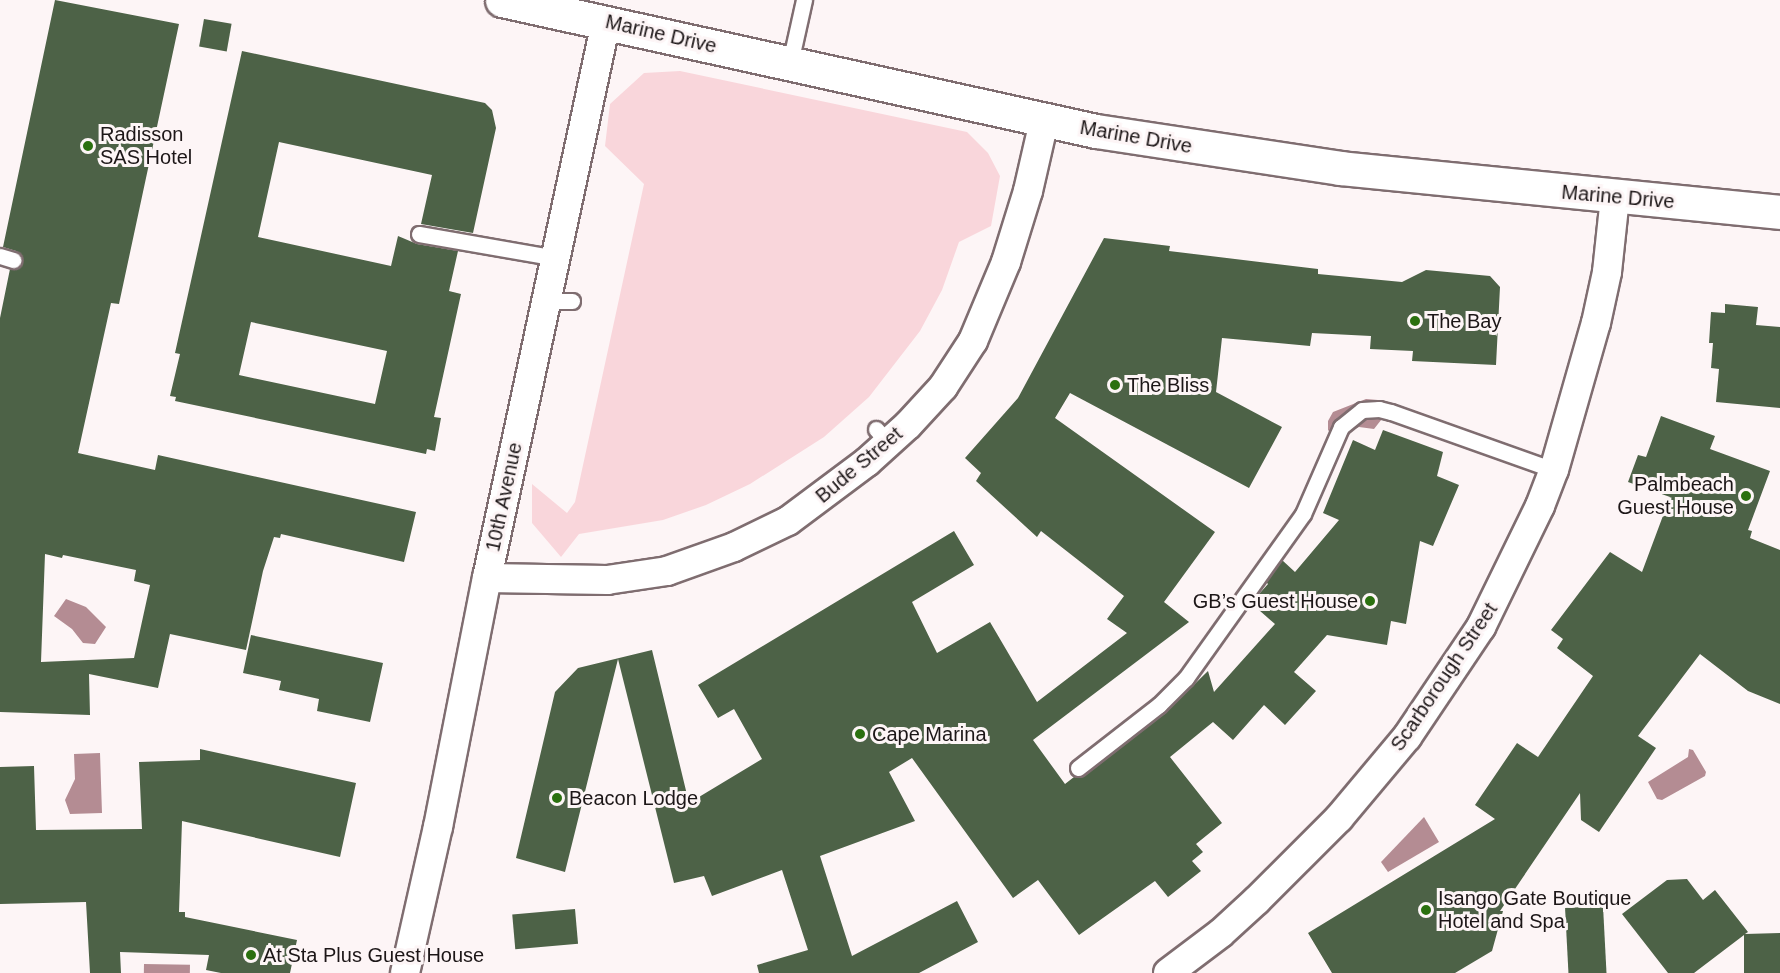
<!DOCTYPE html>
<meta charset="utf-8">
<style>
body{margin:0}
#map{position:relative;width:1780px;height:973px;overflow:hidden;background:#fdf5f6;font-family:Helvetica,sans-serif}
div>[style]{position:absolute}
.green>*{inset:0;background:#f9d6db}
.water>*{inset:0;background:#b48c93;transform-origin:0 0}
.building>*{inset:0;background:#4d6247;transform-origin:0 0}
.roads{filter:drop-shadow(2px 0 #7f6d70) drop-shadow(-2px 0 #7f6d70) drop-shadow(0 2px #7f6d70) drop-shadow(0 -2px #7f6d70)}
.service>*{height:15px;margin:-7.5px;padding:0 7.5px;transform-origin:7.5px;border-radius:7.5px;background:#fff}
.minor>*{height:28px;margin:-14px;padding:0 14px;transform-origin:14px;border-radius:14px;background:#fff}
.secondary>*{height:33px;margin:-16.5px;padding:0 16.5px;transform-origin:16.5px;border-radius:16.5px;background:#fff}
.dots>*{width:16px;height:16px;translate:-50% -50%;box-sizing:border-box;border:3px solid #fdf5f6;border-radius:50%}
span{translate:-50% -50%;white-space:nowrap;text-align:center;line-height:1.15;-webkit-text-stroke:6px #fdf5f6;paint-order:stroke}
.street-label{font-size:20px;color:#1c1617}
.poi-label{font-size:20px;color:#1c1617}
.left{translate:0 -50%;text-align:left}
.right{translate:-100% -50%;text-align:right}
</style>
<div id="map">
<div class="green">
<div style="clip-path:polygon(680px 71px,967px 132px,988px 153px,1000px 176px,991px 226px,959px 242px,942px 290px,920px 331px,869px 397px,824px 437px,750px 484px,706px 505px,663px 520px,579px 534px,561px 557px,532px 523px,532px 484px,567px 513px,575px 502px,644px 184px,605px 146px,610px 104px,644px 73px)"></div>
</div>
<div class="water">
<div style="clip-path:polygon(1366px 399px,1378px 400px,1385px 415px,1374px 429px,1359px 427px,1335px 438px,1328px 430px,1328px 421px,1333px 412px)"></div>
<div style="clip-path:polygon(66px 599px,86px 607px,106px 627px,95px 644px,83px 643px,72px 629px,54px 616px)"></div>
<div style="clip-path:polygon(1689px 749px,1693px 750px,1706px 772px,1705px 776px,1662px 800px,1657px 799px,1648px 782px,1688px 757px)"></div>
<div style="clip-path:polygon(100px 753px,102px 813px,70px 814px,65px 800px,75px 779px,74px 754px)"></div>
<div style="clip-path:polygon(1424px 817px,1439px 842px,1388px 872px,1381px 862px)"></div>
<div style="left:144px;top:964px;width:46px;height:9px;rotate:1deg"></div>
</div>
<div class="building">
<div style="clip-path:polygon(evenodd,55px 0,179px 24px,119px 304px,111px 303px,78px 453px,155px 470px,158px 455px,416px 512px,404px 562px,281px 534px,280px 538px,274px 537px,263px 571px,246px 650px,170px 634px,158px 688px,89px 674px,90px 715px,0 712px,0 318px,10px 269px,19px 267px,23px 258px,16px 251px,3px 247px,55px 0,45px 554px,62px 558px,63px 555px,136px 570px,134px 581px,150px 585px,134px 658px,41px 662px,45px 554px)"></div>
<div style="left:204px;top:19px;width:28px;height:28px;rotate:10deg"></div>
<div style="clip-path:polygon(evenodd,242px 51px,485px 103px,492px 110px,496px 128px,473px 233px,421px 224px,432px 175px,279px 142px,258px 237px,391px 266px,398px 236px,417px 244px,458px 251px,449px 291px,461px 294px,434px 417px,441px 418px,435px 451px,427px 449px,426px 454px,175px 401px,176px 397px,170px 396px,180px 354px,175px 353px,242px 51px,251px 322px,387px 351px,375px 404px,239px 375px,251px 322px)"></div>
<div style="clip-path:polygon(1104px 238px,1170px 246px,1169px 251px,1318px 269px,1318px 274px,1402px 282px,1426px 270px,1490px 276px,1500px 287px,1496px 365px,1412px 361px,1413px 351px,1370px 349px,1371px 336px,1312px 333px,1310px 346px,1222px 338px,1216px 392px,1282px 427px,1249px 488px,1070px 393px,1055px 418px,1215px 532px,1164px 602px,1189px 622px,1033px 740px,1065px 784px,1074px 777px,1084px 776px,1165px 713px,1208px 671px,1214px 692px,1275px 624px,1251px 603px,1268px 584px,1266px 582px,1282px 560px,1295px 572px,1339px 520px,1323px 513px,1353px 440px,1375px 450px,1383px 430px,1443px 452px,1437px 476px,1459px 485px,1433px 546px,1420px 541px,1406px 624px,1391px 621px,1387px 645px,1327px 635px,1294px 672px,1316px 691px,1285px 725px,1264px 705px,1233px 740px,1213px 722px,1170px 757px,1222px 823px,1196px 844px,1203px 852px,1192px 861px,1201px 871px,1168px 897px,1155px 881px,1079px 935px,1038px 880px,1013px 898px,912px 758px,889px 772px,915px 821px,820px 856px,852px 956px,957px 901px,978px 942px,919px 973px,759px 973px,757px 965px,808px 950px,782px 870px,712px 896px,704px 876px,674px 883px,618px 659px,565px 872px,516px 858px,555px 692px,578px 668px,652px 650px,689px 803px,762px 759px,734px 709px,718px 718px,698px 685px,954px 531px,974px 565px,912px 602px,937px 653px,990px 622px,1037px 702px,1127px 633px,1107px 619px,1124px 596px,1041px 531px,1037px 537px,976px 481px,981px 473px,965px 458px,1018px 398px)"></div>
<div style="clip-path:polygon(1725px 304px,1758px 307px,1756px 325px,1780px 327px,1780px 408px,1716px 402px,1719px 369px,1711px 368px,1713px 343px,1709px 343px,1711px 312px,1725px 313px)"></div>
<div style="clip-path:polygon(1661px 416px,1715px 436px,1710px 449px,1770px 471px,1748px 530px,1752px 531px,1750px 538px,1780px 550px,1780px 704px,1748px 691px,1700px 654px,1638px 736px,1656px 748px,1599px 832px,1581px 820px,1580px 793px,1500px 911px,1503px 911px,1492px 951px,1455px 973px,1332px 973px,1308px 933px,1495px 819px,1475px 805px,1517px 743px,1538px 757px,1593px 676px,1557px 648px,1563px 639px,1551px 630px,1610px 552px,1642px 572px,1670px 497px,1628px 482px,1638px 455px,1646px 457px)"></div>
<div style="clip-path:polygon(251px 635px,383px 663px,370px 722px,317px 711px,319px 699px,279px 690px,281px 681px,243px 673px)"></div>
<div style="clip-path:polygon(200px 749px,356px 783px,340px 857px,182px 821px,179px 912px,185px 912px,185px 917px,297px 940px,290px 973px,221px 973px,206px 970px,209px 955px,120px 952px,121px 973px,90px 973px,86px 902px,0 904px,0 767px,34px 766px,36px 830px,142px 829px,139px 762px,200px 760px)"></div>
<div style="clip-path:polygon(1687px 879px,1703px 900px,1715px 890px,1748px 932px,1745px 934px,1780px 933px,1780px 973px,1744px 973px,1744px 935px,1694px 973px,1668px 973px,1622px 914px,1667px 880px)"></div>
<div style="left:1603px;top:906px;width:67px;height:38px;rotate:87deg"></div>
<div style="left:575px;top:909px;width:35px;height:63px;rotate:85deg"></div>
</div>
<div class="roads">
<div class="service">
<div style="left:790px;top:63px;width:65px;rotate:-77.5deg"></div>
<div style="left:419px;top:234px;width:139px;rotate:9.9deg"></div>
<div style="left:0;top:256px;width:14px;rotate:17deg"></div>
<div style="left:547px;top:301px;width:25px"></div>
<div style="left:876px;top:429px;width:18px;rotate:49deg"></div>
<div style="left:1078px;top:768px;width:103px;rotate:-37.9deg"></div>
<div style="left:1159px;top:705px;width:38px;rotate:-45deg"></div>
<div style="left:1186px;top:678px;width:201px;rotate:-54.5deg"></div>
<div style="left:1303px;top:514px;width:95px;rotate:-66.4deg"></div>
<div style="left:1341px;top:427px;width:27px;rotate:-39deg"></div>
<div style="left:1362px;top:410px;width:17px;rotate:-3deg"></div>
<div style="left:1379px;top:409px;width:12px;rotate:14deg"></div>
<div style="left:1391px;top:412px;width:173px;rotate:19.6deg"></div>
</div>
<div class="minor">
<div style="left:487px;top:578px;width:120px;rotate:1deg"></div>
<div style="left:607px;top:580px;width:61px;rotate:-8.5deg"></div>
<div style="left:667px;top:571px;width:71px;rotate:-19.7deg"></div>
<div style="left:734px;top:547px;width:60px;rotate:-25.7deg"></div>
<div style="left:788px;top:521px;width:99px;rotate:-36.8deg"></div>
<div style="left:867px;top:462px;width:55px;rotate:-42.1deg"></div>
<div style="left:908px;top:425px;width:52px;rotate:-47.4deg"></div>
<div style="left:943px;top:387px;width:55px;rotate:-56.9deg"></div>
<div style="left:973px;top:341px;width:86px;rotate:-67.3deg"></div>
<div style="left:1006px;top:262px;width:74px;rotate:-72.8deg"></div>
<div style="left:1028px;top:191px;width:72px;rotate:-77.1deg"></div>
<div style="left:405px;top:973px;width:150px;rotate:-77.3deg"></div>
<div style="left:438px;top:827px;width:254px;rotate:-78.9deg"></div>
<div style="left:487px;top:578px;width:569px;rotate:-77.92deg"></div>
<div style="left:1168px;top:973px;width:66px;rotate:-37deg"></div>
<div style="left:1221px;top:933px;width:49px;rotate:-42.5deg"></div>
<div style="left:1257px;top:900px;width:116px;rotate:-45deg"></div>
<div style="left:1339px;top:818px;width:106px;rotate:-50deg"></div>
<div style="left:1407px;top:737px;width:133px;rotate:-56.1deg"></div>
<div style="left:1481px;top:627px;width:135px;rotate:-64deg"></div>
<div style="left:1540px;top:506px;width:39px;rotate:-69deg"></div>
<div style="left:1554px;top:470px;width:153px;rotate:-74.1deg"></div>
<div style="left:1596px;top:323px;width:52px;rotate:-77.8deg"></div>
<div style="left:1607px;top:272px;width:75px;rotate:-83.9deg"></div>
</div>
<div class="secondary">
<div style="left:502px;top:0;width:608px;rotate:12.44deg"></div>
<div style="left:1096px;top:131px;width:247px;rotate:8.6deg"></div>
<div style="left:1340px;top:168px;width:442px;rotate:5.7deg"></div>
</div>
</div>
<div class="dots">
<div style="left:88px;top:146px;background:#2b700f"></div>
<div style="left:1415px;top:321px;background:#2b700f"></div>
<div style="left:1115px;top:385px;background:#2b700f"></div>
<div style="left:1746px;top:496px;background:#2b700f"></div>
<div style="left:1370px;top:601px;background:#2b700f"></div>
<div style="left:860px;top:734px;background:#2b700f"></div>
<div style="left:557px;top:798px;background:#2b700f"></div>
<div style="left:1426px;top:910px;background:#2b700f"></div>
<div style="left:251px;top:955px;background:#2b700f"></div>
</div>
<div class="street-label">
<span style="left:661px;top:34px;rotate:13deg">Marine Drive</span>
<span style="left:1136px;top:137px;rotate:10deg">Marine Drive</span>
<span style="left:1618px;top:197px;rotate:5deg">Marine Drive</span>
<span style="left:859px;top:465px;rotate:-40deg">Bude Street</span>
<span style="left:504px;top:497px;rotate:-78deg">10th Avenue</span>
<span style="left:1444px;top:677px;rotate:-56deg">Scarborough Street</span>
</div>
<div class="poi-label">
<span class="left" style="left:100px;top:146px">Radisson<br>SAS Hotel</span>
<span class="left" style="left:1427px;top:321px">The Bay</span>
<span class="left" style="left:1127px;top:385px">The Bliss</span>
<span class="right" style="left:1734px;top:496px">Palmbeach<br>Guest House</span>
<span class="right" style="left:1358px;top:601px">GB’s Guest House</span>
<span class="left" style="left:872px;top:734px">Cape Marina</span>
<span class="left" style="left:569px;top:798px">Beacon Lodge</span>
<span class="left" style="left:1438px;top:910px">Isango Gate Boutique<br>Hotel and Spa</span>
<span class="left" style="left:263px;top:955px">At Sta Plus Guest House</span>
</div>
</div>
